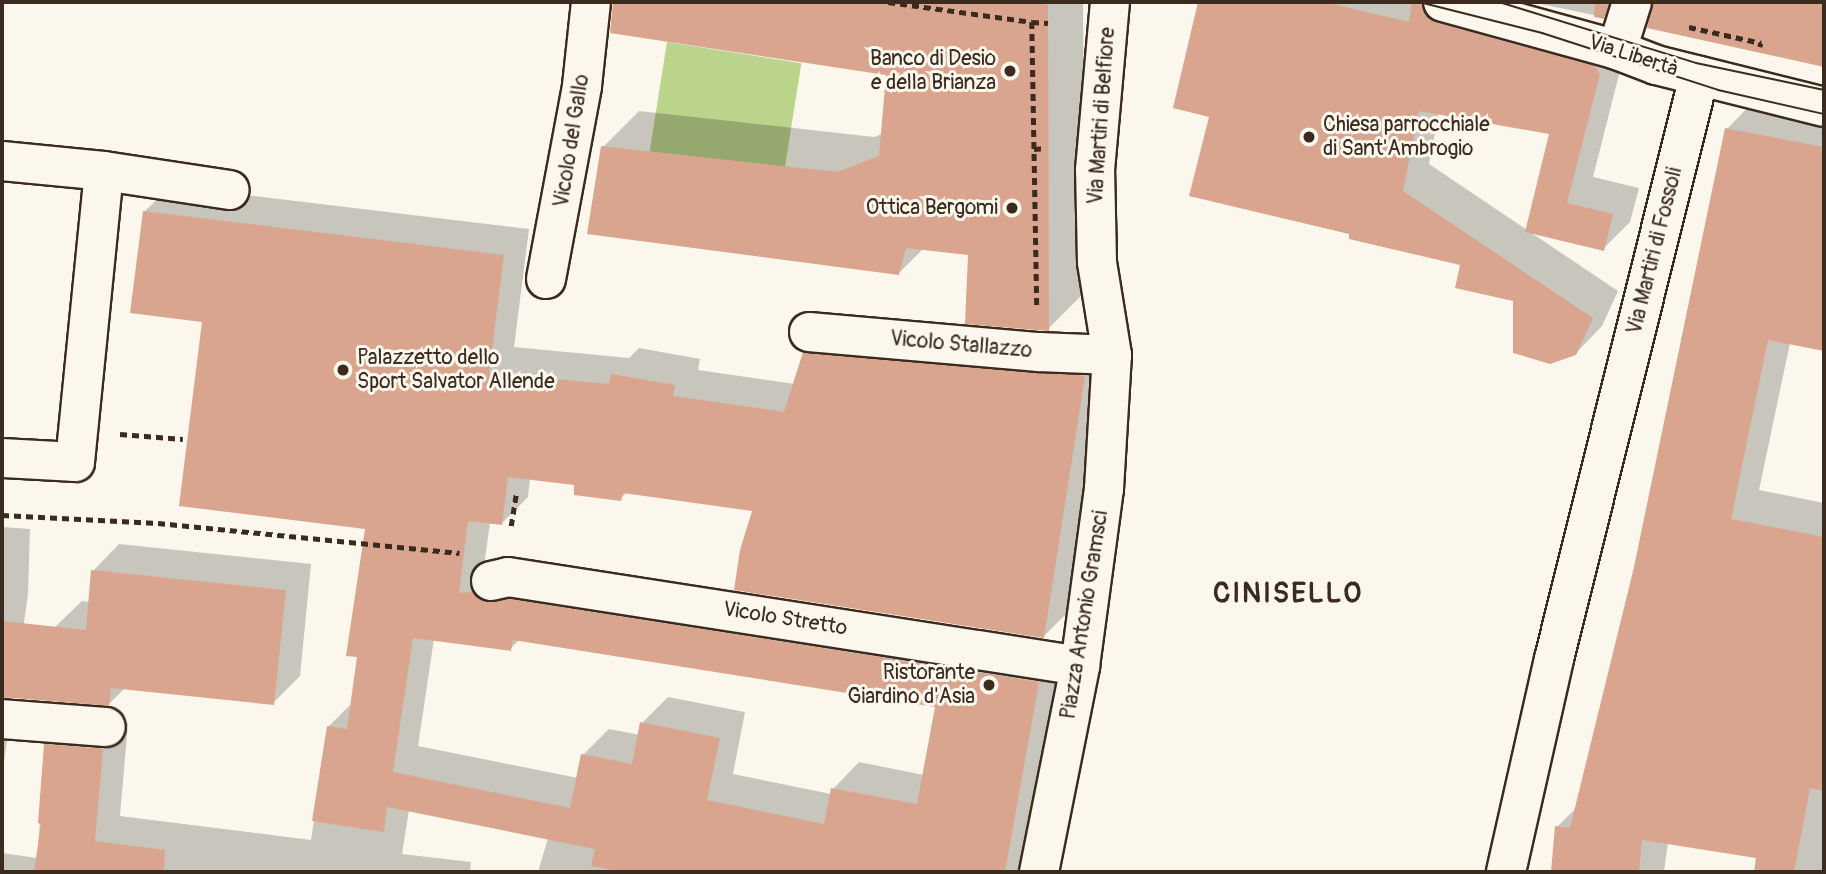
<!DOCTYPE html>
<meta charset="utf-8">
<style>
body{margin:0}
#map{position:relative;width:1826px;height:874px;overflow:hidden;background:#fbf7ec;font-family:Pangolin,sans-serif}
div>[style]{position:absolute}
.green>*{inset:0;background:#bbd48b;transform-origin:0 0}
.shadow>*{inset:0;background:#0003}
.building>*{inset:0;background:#daa58f}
.path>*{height:4.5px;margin-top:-2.25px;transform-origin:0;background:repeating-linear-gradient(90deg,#3b2a1e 0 7px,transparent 0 12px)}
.roads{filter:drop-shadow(2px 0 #3b2a1e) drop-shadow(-2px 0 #3b2a1e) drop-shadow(0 2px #3b2a1e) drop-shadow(0 -2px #3b2a1e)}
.minor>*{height:38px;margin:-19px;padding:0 19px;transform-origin:19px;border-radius:19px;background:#fbf7ec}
.tram>*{height:2px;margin:-1px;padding:0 1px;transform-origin:1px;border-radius:1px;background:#3b2a1e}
.dots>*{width:19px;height:19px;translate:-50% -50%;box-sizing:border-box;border:4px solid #fbf7ec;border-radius:50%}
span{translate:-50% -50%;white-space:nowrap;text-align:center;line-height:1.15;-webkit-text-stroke:6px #fbf7ec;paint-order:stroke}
.street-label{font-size:21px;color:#3b2a1e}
.poi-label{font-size:21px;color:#3b2a1e}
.right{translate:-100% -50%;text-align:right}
.left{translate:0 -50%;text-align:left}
.district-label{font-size:28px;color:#3b2a1e;font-weight:700;letter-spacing:2px}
.frame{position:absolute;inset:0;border:4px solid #3b2a1e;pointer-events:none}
</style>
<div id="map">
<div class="green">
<div style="left:667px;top:42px;width:136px;height:111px;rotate:9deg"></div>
</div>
<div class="shadow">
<div style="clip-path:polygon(616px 2px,1083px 2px,1085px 292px,1048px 329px,970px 254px,924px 248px,899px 273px,603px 147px,639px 111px,874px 137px,882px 134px,888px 74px,612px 32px)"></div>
<div style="clip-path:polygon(evenodd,1201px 2px,1482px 2px,1626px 47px,1593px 177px,1639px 188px,1630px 222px,1603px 249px,1530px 232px,1618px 291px,1602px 326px,1575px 354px,1515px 300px,1462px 263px,1351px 233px,1211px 115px,1175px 107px,1201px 2px,1439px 112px,1551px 132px,1527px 230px,1429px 164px,1439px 112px)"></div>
<div style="clip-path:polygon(1531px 2px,1619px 2px,1603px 17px)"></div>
<div style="clip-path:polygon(1654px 2px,1824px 2px,1824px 65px,1649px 27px)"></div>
<div style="clip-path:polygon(1756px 99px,1824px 113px,1824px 349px,1790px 343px,1759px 490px,1824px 503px,1824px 872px,1756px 872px,1758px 856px,1668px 842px,1664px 872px,1553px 872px,1557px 827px,1576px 808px,1636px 567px,1727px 129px)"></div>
<div style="clip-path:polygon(evenodd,171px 186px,529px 229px,514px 347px,629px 358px,639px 348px,700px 359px,698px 370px,795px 384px,804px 353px,831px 327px,1111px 350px,1070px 610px,1044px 636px,754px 510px,627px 492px,620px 499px,576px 483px,530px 478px,528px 497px,502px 523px,490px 522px,484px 567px,1064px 656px,1025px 872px,538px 872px,548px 838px,409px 810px,402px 854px,471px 862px,470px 872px,2px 872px,2px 853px,37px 858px,46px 745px,72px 719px,128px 723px,120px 816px,311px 840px,328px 727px,352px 703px,359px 656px,367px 527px,203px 320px,144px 212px,171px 186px,434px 639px,510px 649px,520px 639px,937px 706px,924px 775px,859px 762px,833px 789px,831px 794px,733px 774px,745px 712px,668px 697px,642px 723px,640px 735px,609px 729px,583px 755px,578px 778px,418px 746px,434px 639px)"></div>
<div style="clip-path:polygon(2px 527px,30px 529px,28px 594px,17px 672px,6px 689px,12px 706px,2px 776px)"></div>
<div style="clip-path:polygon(119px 544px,311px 564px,300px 676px,273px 703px,125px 688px,109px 704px,55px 627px,82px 601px,90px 602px,93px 571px)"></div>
</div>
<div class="building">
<div style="clip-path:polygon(613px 2px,1025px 2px,1048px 5px,1049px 331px,965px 324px,968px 255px,906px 248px,899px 275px,587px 234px,601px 146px,837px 172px,879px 156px,886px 75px,610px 33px)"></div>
<div style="clip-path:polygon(1198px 2px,1324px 2px,1409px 22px,1412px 2px,1422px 2px,1427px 17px,1437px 23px,1594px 66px,1600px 74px,1567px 203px,1613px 214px,1604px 251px,1525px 232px,1549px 134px,1419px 111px,1403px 191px,1593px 318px,1576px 355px,1550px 364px,1513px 353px,1513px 301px,1455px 288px,1460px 265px,1349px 239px,1349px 234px,1189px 196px,1209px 117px,1173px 108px)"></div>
<div style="clip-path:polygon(1595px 2px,1609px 2px,1604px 19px,1594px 17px)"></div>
<div style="clip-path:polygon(1653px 2px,1824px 2px,1824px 67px,1647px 28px)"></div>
<div style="clip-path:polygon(1725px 128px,1824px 147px,1824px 351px,1768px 340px,1731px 519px,1824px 537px,1824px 791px,1810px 788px,1794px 872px,1754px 872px,1756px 858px,1642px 840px,1639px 872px,1551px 872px,1555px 826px,1570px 828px,1634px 567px)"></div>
<div style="clip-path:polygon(evenodd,143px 211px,504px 255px,489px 373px,609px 384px,611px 374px,675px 385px,673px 396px,784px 412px,803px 352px,1085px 376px,1044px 638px,734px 590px,740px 550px,752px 511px,623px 493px,621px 501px,574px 495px,574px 485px,508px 477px,502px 525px,468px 521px,459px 593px,473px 592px,485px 602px,509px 599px,1039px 682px,1005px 872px,624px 872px,591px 866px,595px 849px,387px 807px,384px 832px,312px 821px,327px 726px,347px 729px,357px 657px,346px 656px,365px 529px,179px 506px,202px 322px,130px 313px,143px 211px,413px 638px,511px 651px,513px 640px,935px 707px,917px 804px,831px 788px,824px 824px,707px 800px,720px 738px,640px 722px,632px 764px,581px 754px,570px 808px,393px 772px,413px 638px)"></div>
<div style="clip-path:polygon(91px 570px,286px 590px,274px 705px,111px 688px,109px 706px,2px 697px,2px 621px,86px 630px)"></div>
<div style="clip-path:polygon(44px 744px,103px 749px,95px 841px,165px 850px,164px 872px,34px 872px,41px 824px,38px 823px)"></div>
</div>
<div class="path">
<div style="left:888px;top:2px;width:145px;rotate:7.9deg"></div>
<div style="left:1032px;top:22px;width:287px;rotate:89deg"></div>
<div style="left:1032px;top:22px;width:16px;rotate:4deg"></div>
<div style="left:1689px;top:27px;width:74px;rotate:12.5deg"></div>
<div style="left:1761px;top:43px;width:4px;rotate:104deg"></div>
<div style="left:1034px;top:149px;width:12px;rotate:-5deg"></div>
<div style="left:120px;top:434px;width:63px;rotate:4.5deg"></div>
<div style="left:2px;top:515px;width:156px;rotate:2.9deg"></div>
<div style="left:158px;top:523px;width:303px;rotate:5.7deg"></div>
<div style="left:511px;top:526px;width:32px;rotate:-81deg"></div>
</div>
<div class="roads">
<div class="minor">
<div style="left:1443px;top:2px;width:180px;rotate:15.4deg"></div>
<div style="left:1617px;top:50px;width:42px;rotate:21deg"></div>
<div style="left:1656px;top:65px;width:173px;rotate:14deg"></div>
<div style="left:1617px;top:50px;width:50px;rotate:-72.6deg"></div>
<div style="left:2px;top:161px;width:102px;rotate:5.6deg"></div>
<div style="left:104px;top:171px;width:127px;rotate:8.6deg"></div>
<div style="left:546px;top:279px;width:196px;rotate:-79.4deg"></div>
<div style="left:582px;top:86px;width:84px;rotate:-83.9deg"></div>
<div style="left:809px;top:332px;width:231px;rotate:5deg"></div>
<div style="left:1039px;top:352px;width:73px;rotate:2.4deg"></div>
<div style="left:2px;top:458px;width:73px;rotate:3.1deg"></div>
<div style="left:75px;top:462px;width:292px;rotate:-84.3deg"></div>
<div style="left:491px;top:581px;width:17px;rotate:-13deg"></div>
<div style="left:508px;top:577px;width:579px;rotate:8.84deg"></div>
<div style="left:2px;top:719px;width:104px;rotate:4.4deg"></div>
<div style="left:1039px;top:872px;width:210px;rotate:-78.7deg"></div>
<div style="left:1080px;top:666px;width:179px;rotate:-82.3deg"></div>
<div style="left:1104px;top:489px;width:134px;rotate:-86.6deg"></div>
<div style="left:1112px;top:355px;width:94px;rotate:-99.2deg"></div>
<div style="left:1097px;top:262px;width:92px;rotate:-91.2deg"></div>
<div style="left:1095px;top:170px;width:169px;rotate:-84.9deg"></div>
<div style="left:1506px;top:872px;width:218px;rotate:-77.3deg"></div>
<div style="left:1554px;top:659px;width:601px;rotate:-76.03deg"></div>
</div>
</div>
<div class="tram">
<div style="left:1419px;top:2px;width:127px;rotate:14.1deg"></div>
<div style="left:1542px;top:33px;width:185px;rotate:17.9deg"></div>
<div style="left:1718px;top:90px;width:109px;rotate:12.8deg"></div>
<div style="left:1499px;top:2px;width:206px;rotate:17.2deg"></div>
<div style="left:1696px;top:63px;width:131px;rotate:11.9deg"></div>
</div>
<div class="dots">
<div style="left:1010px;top:71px;background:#3b2a1e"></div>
<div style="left:1309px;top:137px;background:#3b2a1e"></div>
<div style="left:1012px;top:208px;background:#3b2a1e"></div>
<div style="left:343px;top:370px;background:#3b2a1e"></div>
<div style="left:989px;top:685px;background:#3b2a1e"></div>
</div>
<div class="street-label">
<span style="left:1633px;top:56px;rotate:18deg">Via Libertà</span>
<span style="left:1102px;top:116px;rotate:-86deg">Via Martiri di Belfiore</span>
<span style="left:572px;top:141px;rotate:-81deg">Vicolo del Gallo</span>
<span style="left:1655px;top:251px;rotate:-76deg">Via Martiri di Fossoli</span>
<span style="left:961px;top:345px;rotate:5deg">Vicolo Stallazzo</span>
<span style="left:1085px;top:615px;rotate:-81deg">Piazza Antonio Gramsci</span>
<span style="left:785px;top:619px;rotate:9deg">Vicolo Stretto</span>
</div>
<div class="poi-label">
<span class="right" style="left:996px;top:71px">Banco di Desio<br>e della Brianza</span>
<span class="left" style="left:1323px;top:137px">Chiesa parrocchiale<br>di Sant'Ambrogio</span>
<span class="right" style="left:998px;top:208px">Ottica Bergomi</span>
<span class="left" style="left:357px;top:370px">Palazzetto dello<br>Sport Salvator Allende</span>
<span class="right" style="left:975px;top:685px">Ristorante<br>Giardino d'Asia</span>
</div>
<div class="district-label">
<span style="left:1288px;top:594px">CINISELLO</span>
</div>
<div class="frame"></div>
</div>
